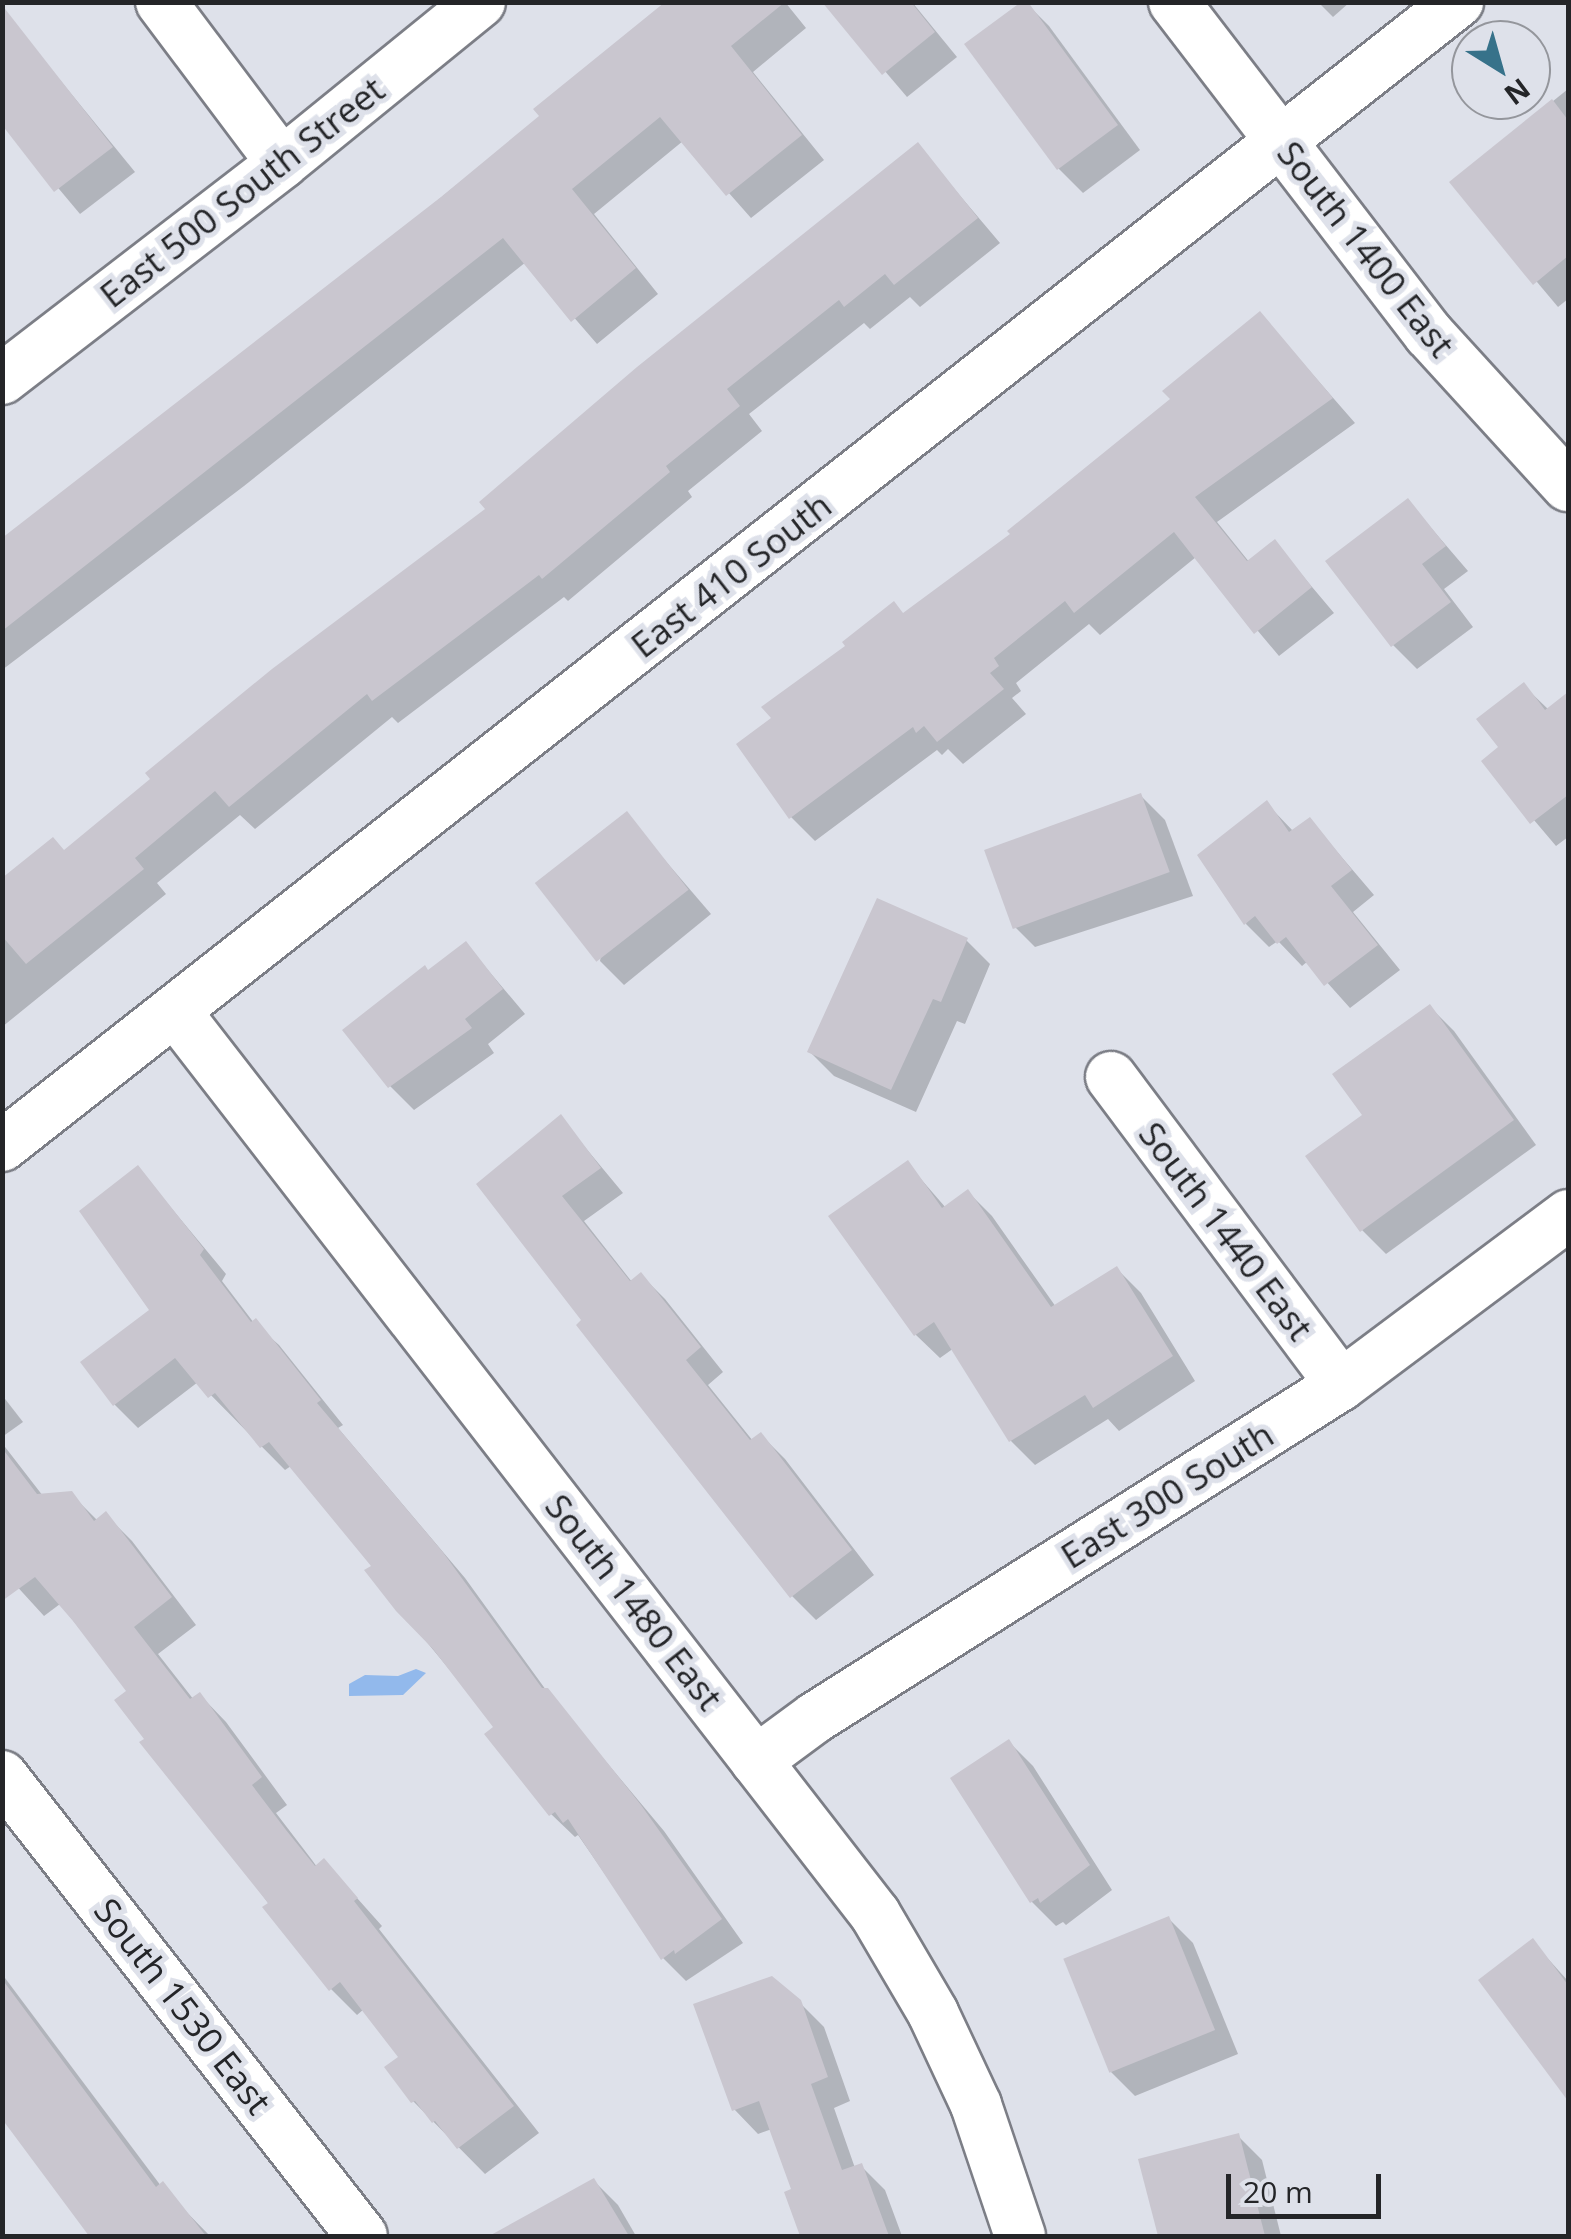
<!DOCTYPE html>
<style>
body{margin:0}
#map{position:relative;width:1571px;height:2239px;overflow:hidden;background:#dee1ea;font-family:"Open Sans",sans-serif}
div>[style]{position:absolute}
.water>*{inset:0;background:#92b9ec}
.shadow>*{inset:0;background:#0003}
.building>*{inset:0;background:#c9c6cf;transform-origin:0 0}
.roads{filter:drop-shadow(2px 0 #7c7e86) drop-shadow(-2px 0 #7c7e86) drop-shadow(0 2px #7c7e86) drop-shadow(0 -2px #7c7e86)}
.minor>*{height:50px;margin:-25px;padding:0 25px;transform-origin:25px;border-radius:25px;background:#fff}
span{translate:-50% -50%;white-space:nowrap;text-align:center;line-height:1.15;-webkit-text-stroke:10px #dee1ea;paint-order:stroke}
.street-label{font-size:35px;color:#242528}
.frame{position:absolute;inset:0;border:5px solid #242528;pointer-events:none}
.north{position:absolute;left:1451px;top:20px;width:100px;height:100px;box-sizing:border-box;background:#dee1ea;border:2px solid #94969c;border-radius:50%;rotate:143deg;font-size:28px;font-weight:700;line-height:40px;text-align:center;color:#242528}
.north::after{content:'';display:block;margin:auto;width:35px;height:45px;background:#37728a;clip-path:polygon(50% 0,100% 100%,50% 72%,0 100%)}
.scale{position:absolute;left:1226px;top:2174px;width:155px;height:45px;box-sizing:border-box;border:5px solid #242528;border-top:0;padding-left:12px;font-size:30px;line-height:35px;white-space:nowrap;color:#242528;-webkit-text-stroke:8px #dee1ea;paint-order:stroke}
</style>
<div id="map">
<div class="water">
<div style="clip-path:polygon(416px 1669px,426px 1673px,403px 1695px,349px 1696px,349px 1684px,365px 1675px,398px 1676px)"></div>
</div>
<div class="shadow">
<div style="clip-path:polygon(668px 2px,785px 2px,806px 28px,753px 72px,824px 160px,751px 218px,683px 141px,594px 214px,658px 294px,597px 344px,526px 262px,244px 486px,2px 670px,2px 542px,297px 314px,542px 116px)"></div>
<div style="clip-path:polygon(826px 2px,912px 2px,957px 57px,907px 97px)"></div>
<div style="clip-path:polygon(1025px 2px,1049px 26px,1140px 150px,1083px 193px,1059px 169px,967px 45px)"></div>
<div style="clip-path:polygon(1318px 2px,1350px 2px,1333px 17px)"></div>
<div style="clip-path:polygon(24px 36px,135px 172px,80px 214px,2px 121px)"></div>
<div style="clip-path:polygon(1568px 89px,1568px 299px,1558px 307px,1453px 182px)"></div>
<div style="clip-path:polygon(918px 146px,1000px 243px,920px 307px,910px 297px,870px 329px,864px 323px,749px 414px,762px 431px,688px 491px,692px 497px,568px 601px,564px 597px,398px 723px,392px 717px,255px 829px,240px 815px,157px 883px,166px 894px,2px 1027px,2px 880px,65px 852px,488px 510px)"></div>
<div style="clip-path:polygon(1260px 314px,1355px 423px,1217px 522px,1250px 563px,1275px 543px,1334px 613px,1279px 656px,1196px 557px,1100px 635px,1089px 624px,1016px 683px,1021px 691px,1012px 698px,1026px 714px,963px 764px,948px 749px,942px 755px,937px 750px,815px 841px,791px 817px,905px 615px,1013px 534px,1173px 399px)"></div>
<div style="clip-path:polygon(1408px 501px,1468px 571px,1444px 589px,1473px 627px,1417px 669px,1393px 645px)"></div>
<div style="clip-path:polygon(1523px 685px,1549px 710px,1568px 695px,1568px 837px,1556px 846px,1484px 761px,1501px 747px)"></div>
<div style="clip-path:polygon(1141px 796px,1165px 820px,1193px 896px,1035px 947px,1011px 923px)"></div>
<div style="clip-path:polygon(1267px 804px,1294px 832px,1310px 820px,1374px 895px,1353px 912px,1400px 970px,1350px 1008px,1308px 961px,1302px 966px,1278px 941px,1269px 947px,1246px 924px)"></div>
<div style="clip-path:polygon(626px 815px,711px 914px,624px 985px,600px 961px)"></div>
<div style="clip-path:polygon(966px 940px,990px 964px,965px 1024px,957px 1021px,916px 1112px,834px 1076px,810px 1052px)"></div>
<div style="clip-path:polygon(466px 944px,525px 1014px,488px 1044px,494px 1053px,414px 1110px,390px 1086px,428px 972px)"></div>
<div style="clip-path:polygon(1430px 1007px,1454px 1031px,1536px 1145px,1386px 1254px,1362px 1230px,1365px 1115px)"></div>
<div style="clip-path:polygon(560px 1117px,623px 1193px,584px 1221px,632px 1282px,641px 1275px,665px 1299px,723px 1372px,708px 1385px,753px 1441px,761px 1435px,785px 1459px,874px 1575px,816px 1620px,792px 1596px,480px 1184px)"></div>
<div style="clip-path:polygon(907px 1163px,946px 1208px,968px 1192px,992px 1216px,1056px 1307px,1117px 1269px,1141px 1293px,1195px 1381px,1119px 1431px,1108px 1419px,1035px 1465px,1011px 1441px,954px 1348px,940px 1358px,916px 1335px)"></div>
<div style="clip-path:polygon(138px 1168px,226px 1274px,222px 1281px,254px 1323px,279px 1345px,343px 1425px,338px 1428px,465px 1578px,546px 1690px,664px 1831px,743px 1943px,686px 1981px,663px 1958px,578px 1835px,575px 1837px,551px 1814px,497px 1727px,368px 1571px,374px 1566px,291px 1466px,285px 1470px,198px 1382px,138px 1428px,115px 1405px,83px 1363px,153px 1310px)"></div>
<div style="clip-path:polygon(2px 1395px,23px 1422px,2px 1437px)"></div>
<div style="clip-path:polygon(2px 1443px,43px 1496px,71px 1494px,98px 1521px,106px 1515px,132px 1541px,196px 1625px,158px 1654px,194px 1700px,200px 1695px,226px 1722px,287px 1805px,276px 1813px,312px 1860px,317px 1867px,324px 1861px,382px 1926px,379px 1929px,539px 2133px,485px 2174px,413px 2101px,402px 2057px,364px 2009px,357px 2015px,331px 1989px,148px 1739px,130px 1692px,60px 1604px,44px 1616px,2px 1570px)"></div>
<div style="clip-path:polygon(1009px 1742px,1033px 1766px,1112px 1890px,1066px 1925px,1063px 1922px,1056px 1926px,1032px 1902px,953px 1778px)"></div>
<div style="clip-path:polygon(1169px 1919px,1193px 1943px,1238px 2054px,1135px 2096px,1111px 2072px)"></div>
<div style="clip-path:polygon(1533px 1942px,1568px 1981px,1568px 2097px,1482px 1980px)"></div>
<div style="clip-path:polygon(2px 1974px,161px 2186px,210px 2236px,92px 2236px,2px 2115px)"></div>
<div style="clip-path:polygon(799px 2002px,824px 2027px,850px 2101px,834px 2108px,855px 2168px,861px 2166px,885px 2190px,902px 2236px,803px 2236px,788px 2193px,794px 2191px,772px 2129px,758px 2134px,734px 2109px)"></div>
<div style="clip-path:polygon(1238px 2136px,1262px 2160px,1281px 2236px,1161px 2236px,1142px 2161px)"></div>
<div style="clip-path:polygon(594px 2181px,618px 2205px,636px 2236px,523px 2236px,515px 2225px)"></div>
</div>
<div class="building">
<div style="clip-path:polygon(665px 2px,785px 2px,731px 46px,802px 135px,726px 196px,660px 117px,572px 189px,636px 268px,571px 322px,503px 238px,2px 631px,2px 538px,441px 197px,539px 116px,533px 109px)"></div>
<div style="clip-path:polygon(822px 2px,911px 2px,935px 32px,882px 75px)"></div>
<div style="clip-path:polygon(1021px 2px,1028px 2px,1118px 125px,1057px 170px,964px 44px)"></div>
<div style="clip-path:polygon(2px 5px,113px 147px,54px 192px,2px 125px)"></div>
<div style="clip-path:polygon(1552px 99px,1568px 120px,1568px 256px,1533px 285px,1449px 182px)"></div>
<div style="clip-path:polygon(918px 142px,978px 218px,894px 285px,885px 274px,844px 307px,839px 300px,727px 389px,740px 406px,666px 466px,670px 472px,542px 579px,539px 575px,372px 701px,367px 694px,229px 807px,215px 791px,135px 858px,144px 869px,26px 964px,2px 936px,2px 878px,53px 837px,64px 850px,150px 779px,145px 773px,272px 669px,485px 509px,479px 502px,637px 367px)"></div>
<div style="clip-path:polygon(1260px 311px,1333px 398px,1195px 497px,1247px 561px,1275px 539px,1312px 587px,1254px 634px,1174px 532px,1074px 613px,1065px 601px,994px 658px,999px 666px,990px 673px,1004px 689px,937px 742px,924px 726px,916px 733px,913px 727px,789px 819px,736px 744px,771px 718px,761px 707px,845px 646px,842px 642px,894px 601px,903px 613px,1010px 534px,1007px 531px,1170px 399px,1162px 391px)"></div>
<div style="clip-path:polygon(1408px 498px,1446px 546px,1422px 564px,1451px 602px,1391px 647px,1325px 561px)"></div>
<div style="clip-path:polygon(1524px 682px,1545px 710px,1568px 692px,1568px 795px,1530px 824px,1481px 761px,1498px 747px,1476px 719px)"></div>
<div style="left:1141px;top:793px;width:84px;height:167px;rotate:70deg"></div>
<div style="clip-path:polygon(1267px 800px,1289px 832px,1310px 817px,1352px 870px,1331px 886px,1378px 945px,1324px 986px,1286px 937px,1277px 944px,1255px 916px,1244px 925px,1197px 855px)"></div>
<div style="left:627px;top:811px;width:100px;height:117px;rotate:52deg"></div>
<div style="clip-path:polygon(877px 898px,968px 938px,941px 1002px,933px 999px,891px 1090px,807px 1052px)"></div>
<div style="clip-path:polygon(466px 941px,503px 989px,465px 1019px,472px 1028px,388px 1088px,342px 1030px,425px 965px,428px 970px)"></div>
<div style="clip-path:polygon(1430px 1004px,1514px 1120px,1360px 1232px,1305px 1156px,1362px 1115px,1332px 1074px)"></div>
<div style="clip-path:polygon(561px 1114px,601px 1168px,562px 1196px,630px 1281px,641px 1272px,701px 1347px,686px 1360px,750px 1440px,761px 1432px,852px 1550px,790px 1598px,576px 1325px,581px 1320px,476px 1184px)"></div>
<div style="clip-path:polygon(908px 1160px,942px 1208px,968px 1189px,1051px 1307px,1117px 1266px,1173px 1356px,1093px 1408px,1085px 1395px,1009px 1442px,934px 1322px,914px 1336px,828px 1216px)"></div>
<div style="clip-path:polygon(138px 1165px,204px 1249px,200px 1255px,251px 1322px,256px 1318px,321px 1400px,317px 1403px,442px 1551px,542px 1688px,548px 1688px,641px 1805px,722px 1919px,675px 1954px,674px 1950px,661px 1960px,568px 1819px,563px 1823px,555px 1812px,549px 1816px,484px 1734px,493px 1727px,433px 1649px,396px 1611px,364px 1570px,371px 1566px,269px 1442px,260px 1448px,215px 1393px,208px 1398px,175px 1358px,113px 1406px,80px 1362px,149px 1310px,79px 1211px)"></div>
<div style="clip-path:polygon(2px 1448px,37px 1494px,72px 1491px,94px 1521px,106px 1511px,172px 1597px,134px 1627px,190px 1699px,200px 1692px,262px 1777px,252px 1785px,286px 1830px,315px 1866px,324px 1858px,358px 1898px,354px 1901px,514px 2106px,457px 2149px,435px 2121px,432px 2123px,415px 2101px,411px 2103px,384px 2067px,398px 2057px,340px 1982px,329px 1991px,262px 1907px,268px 1903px,139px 1742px,144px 1739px,114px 1700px,126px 1691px,73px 1621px,35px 1577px,2px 1601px)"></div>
<div style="clip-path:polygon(1009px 1739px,1090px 1865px,1040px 1903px,1038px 1898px,1030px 1903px,950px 1778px)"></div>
<div style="left:1169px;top:1916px;width:123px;height:114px;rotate:68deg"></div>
<div style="clip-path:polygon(1533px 1938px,1568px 1985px,1568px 2101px,1478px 1980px)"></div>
<div style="clip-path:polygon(772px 1976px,801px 2000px,828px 2077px,811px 2084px,842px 2170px,862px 2163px,889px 2236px,800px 2236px,784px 2192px,791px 2189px,759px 2101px,732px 2111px,693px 2004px)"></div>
<div style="clip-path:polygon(2px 1979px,156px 2187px,163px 2181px,206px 2236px,89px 2236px,2px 2119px)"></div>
<div style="clip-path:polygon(1239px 2133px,1265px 2236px,1158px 2236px,1138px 2159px)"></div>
<div style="clip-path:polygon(594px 2178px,629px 2236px,489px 2236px)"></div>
</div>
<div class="roads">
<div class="minor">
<div style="left:161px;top:2px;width:201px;rotate:53.1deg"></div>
<div style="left:1174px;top:2px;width:419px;rotate:52.5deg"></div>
<div style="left:1429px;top:334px;width:206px;rotate:47.6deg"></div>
<div style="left:2px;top:379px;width:354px;rotate:-37.6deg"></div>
<div style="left:282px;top:163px;width:255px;rotate:-39.1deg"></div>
<div style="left:175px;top:1011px;width:1143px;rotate:52.22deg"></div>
<div style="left:875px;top:1914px;width:115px;rotate:59.6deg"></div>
<div style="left:933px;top:2013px;width:102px;rotate:64.9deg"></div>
<div style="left:976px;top:2105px;width:138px;rotate:71.4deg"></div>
<div style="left:1111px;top:1077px;width:384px;rotate:53.2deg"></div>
<div style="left:2px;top:1146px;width:1852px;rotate:-38.16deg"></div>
<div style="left:756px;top:1761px;width:74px;rotate:-36.3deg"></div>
<div style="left:816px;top:1717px;width:621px;rotate:-32.31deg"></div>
<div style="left:1341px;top:1385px;width:284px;rotate:-36.8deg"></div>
<div style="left:2px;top:1776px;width:584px;rotate:51.95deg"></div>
</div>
</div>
<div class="street-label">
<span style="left:242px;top:192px;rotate:-38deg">East 500 South Street</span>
<span style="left:1366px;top:249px;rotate:52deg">South 1400 East</span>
<span style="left:731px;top:575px;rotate:-38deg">East 410 South</span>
<span style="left:1226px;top:1231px;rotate:53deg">South 1440 East</span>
<span style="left:1167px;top:1495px;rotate:-32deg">East 300 South</span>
<span style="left:634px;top:1602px;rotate:52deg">South 1480 East</span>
<span style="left:183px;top:2006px;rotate:52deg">South 1530 East</span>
</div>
<div class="frame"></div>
<div class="north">N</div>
<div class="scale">20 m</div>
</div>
